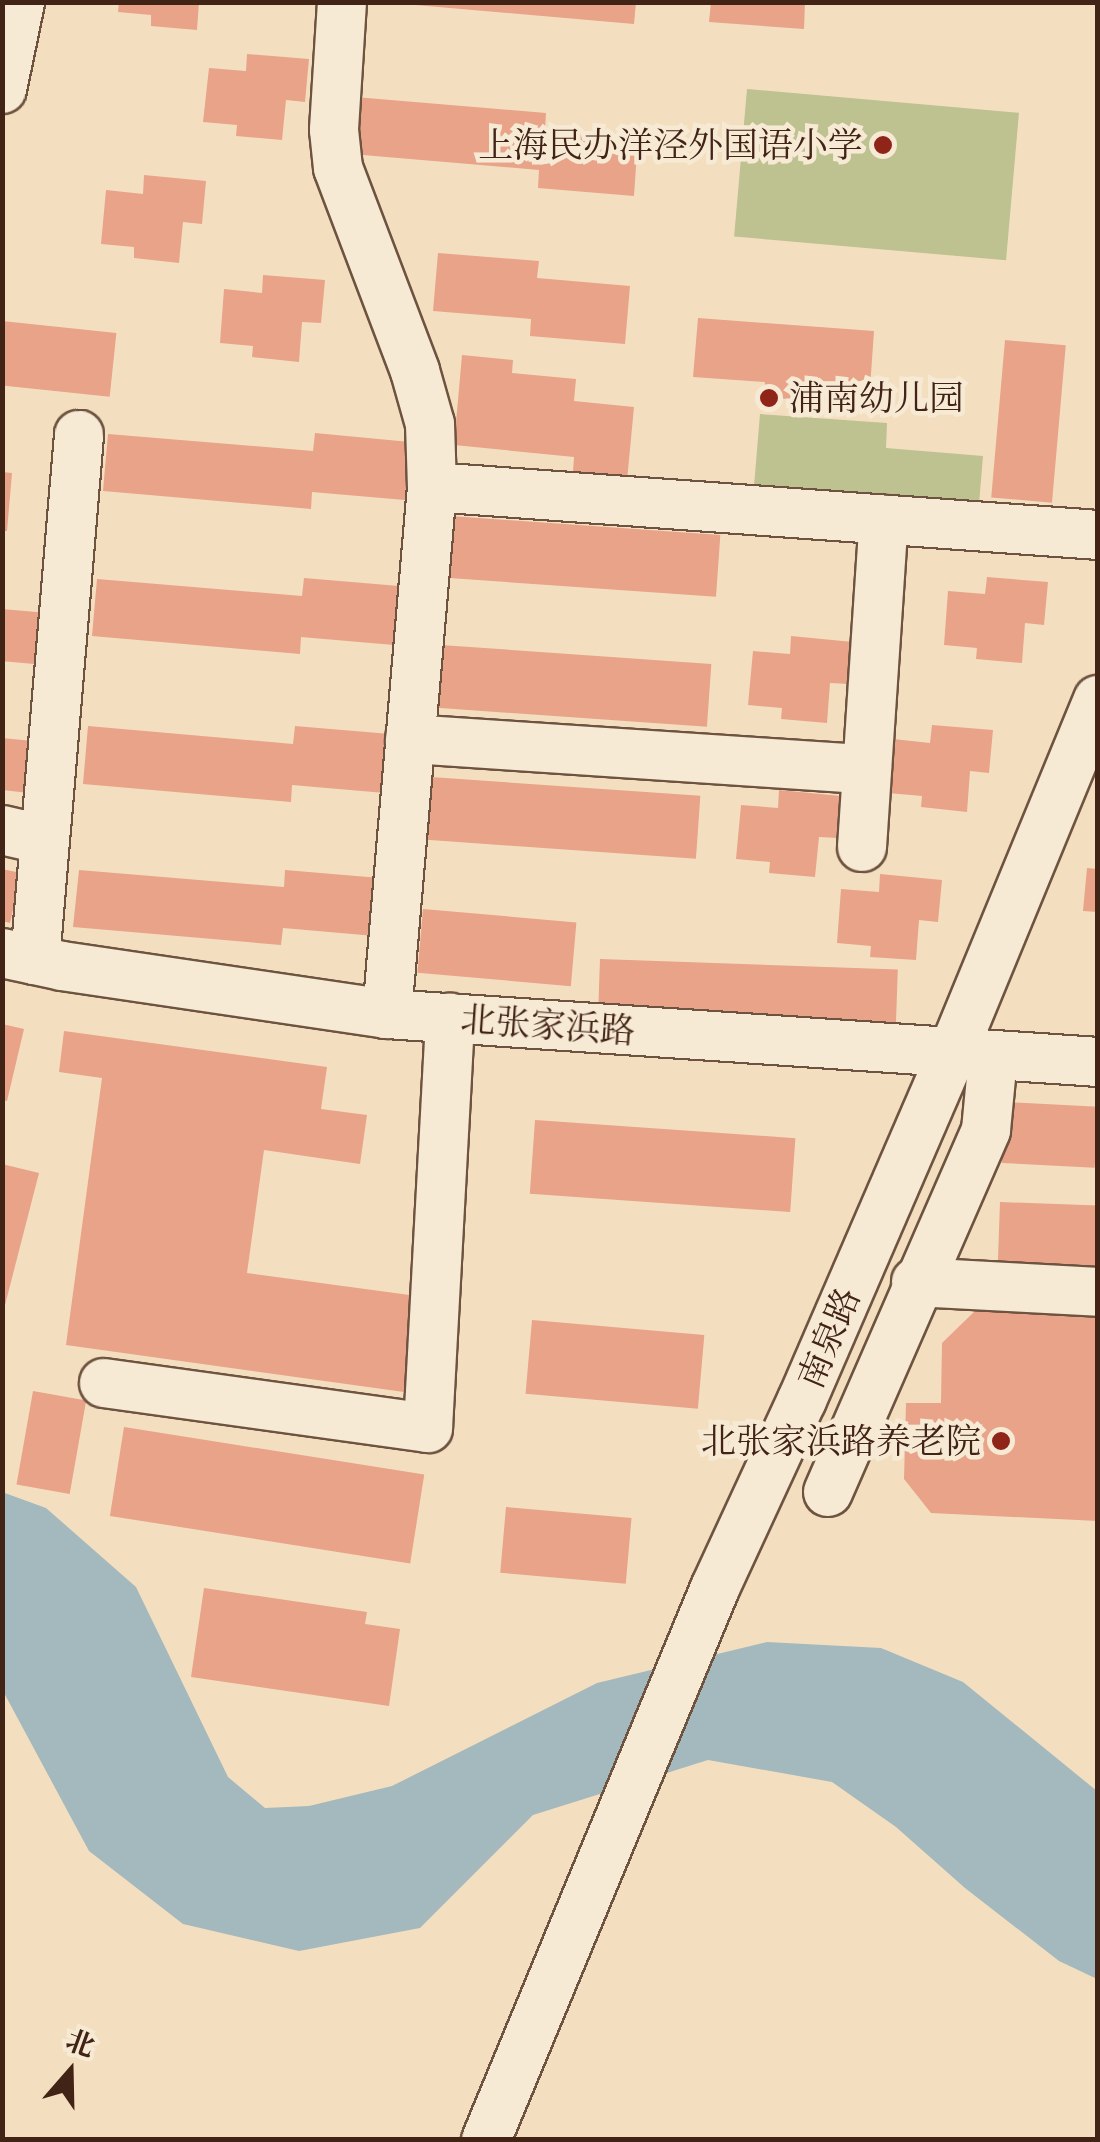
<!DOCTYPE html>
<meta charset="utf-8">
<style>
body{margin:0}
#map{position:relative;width:1100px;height:2142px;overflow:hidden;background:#f3dfbf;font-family:Alegreya,"Noto Serif SC",serif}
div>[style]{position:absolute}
.green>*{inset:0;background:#bec190;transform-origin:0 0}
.water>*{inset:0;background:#a3b9be}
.building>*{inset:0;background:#e8a389;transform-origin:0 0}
.roads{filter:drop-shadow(2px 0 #6e5340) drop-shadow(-2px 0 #6e5340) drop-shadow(0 2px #6e5340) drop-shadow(0 -2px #6e5340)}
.minor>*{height:48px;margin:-24px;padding:0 24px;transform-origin:24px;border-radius:24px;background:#f7ead5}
.dots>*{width:28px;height:28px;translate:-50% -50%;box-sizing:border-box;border:5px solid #f7ead5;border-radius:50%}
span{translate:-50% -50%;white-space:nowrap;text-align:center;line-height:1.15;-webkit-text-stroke:9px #f7ead5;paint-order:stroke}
.poi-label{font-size:35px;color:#422416}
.right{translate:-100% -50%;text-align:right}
.left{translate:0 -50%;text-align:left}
.street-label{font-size:35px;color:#422416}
.frame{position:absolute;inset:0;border:5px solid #422416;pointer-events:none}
.north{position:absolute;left:20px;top:2022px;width:100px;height:100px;-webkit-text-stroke:8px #f7ead5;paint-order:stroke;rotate:20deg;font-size:28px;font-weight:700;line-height:40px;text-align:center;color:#422416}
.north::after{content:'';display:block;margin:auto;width:35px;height:45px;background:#422416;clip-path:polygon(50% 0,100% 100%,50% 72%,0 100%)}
</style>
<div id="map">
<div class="green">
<div style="left:747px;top:89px;width:273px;height:148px;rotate:5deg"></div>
<div style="clip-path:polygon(760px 414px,887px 423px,886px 448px,983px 456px,979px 504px,754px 486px)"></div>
</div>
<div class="water">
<div style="clip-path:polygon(2px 1492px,46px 1508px,136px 1587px,228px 1777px,265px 1808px,309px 1806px,392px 1786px,597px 1683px,767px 1642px,881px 1648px,963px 1682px,1097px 1791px,1097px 1979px,1059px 1961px,965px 1888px,896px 1827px,832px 1782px,708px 1760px,533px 1815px,420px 1928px,299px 1951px,183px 1924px,89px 1851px,3px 1691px)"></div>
</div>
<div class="building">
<div style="clip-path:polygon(119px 2px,199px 2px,197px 30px,151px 26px,151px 15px,118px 12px)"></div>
<div style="clip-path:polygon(381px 2px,636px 2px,634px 24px)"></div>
<div style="clip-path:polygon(711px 2px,805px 2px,804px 29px,709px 22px)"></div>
<div style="clip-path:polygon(247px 54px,309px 59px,305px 102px,286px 100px,282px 140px,236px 136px,237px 125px,203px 122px,209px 68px,246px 71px)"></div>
<div style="clip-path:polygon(355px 97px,546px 113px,545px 129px,638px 137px,634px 196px,538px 188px,539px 170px,351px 154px)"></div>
<div style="clip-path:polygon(144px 175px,206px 181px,202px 224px,183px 222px,179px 263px,134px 258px,134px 247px,101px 244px,106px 190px,143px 194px)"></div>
<div style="clip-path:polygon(438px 253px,539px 261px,537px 278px,630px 286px,625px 344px,530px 336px,531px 319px,433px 311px)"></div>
<div style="clip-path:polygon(263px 275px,325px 280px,321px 323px,302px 322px,299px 362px,252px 357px,253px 346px,220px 343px,224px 289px,262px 293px)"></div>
<div style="clip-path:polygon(698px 318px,874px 331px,870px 388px,842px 387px,841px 403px,763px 397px,765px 382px,693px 377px)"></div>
<div style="left:2px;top:321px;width:115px;height:64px;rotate:6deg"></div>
<div style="left:1005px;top:340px;width:61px;height:158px;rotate:5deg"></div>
<div style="clip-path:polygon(462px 355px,513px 360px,512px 373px,576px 379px,574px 401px,634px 407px,626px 491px,572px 487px,574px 457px,454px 445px)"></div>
<div style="clip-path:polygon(315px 433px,410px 442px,405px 500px,312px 492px,311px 509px,103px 491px,108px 434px,313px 451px)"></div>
<div style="clip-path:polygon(2px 472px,12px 473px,7px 531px,2px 531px)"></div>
<div style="left:450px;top:516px;width:271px;height:62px;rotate:4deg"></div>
<div style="clip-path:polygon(987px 577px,1048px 582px,1044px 625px,1025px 623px,1022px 663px,976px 659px,977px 648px,944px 645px,948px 591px,985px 594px)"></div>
<div style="clip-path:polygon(304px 578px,399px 586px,394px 645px,301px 637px,300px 654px,92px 636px,97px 579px,302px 596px)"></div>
<div style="left:2px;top:609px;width:46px;height:52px;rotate:5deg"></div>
<div style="clip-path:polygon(791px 636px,853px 642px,849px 684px,830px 683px,827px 723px,781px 719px,782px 708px,748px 705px,753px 651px,790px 654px)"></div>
<div style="left:441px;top:645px;width:271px;height:63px;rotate:4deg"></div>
<div style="clip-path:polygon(932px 725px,993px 730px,989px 773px,970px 771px,967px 812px,921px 807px,922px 796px,888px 793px,893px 739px,930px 743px)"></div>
<div style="clip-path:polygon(88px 726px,293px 744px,295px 726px,390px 734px,385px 793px,292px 785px,291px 802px,83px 784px)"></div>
<div style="clip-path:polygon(2px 738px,33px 741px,29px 793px,2px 790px)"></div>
<div style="left:431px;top:777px;width:270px;height:63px;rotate:4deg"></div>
<div style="clip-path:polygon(779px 790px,841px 796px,838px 838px,819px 837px,815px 877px,769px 873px,770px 862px,736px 859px,741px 805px,778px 808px)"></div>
<div style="clip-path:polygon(1087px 868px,1098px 869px,1098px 912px,1083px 911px)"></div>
<div style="clip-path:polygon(2px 869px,21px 873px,10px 923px,2px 921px)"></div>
<div style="clip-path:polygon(79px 870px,284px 887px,285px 870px,380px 878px,375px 936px,283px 928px,281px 945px,73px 927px)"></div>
<div style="clip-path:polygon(880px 874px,942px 880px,938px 922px,919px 920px,916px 960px,870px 957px,871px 946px,837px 943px,841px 889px,879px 892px)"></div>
<div style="left:423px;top:909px;width:154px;height:64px;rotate:5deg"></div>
<div style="left:600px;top:959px;width:298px;height:54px;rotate:2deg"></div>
<div style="clip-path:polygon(2px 1024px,24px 1029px,7px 1101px,2px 1100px)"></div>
<div style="clip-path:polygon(64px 1031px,327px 1067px,321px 1109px,367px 1115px,360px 1164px,264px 1150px,247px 1273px,417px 1296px,404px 1392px,66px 1345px,102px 1078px,59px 1072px)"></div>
<div style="left:1005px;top:1102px;width:93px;height:61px;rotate:3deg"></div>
<div style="left:535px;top:1120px;width:261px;height:74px;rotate:4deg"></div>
<div style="clip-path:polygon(2px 1164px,39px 1173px,4px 1309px,2px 1309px)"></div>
<div style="left:1000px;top:1202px;width:98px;height:60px;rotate:2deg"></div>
<div style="clip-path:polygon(978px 1308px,1098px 1314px,1098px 1521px,931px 1513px,904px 1479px,906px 1403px,941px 1403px,942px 1343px)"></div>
<div style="left:532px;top:1320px;width:173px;height:74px;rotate:5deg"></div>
<div style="left:33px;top:1391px;width:54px;height:95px;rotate:10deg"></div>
<div style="left:124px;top:1427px;width:304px;height:90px;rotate:9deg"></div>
<div style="left:506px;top:1507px;width:126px;height:66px;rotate:5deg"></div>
<div style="clip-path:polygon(204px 1588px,367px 1612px,365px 1624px,400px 1629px,389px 1706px,191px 1677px)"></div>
</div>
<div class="roads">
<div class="minor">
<div style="left:342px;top:2px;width:128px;rotate:93.6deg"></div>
<div style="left:334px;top:130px;width:38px;rotate:84deg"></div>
<div style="left:338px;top:168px;width:217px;rotate:69.2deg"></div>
<div style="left:415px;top:371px;width:55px;rotate:74.2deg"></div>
<div style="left:430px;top:424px;width:63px;rotate:88.2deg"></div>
<div style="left:432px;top:487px;width:529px;rotate:94.88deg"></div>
<div style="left:2px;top:89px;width:89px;rotate:-78.3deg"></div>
<div style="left:432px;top:487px;width:668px;rotate:4.12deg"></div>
<div style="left:410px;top:739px;width:458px;rotate:3.8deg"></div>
<div style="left:2px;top:830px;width:44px;rotate:13.1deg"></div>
<div style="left:862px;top:847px;width:328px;rotate:-86.2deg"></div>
<div style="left:2px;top:953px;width:61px;rotate:12.2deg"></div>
<div style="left:62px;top:966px;width:329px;rotate:8.4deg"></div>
<div style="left:387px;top:1014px;width:713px;rotate:3.86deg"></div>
<div style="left:35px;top:960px;width:527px;rotate:-85.21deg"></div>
<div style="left:916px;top:1282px;width:182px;rotate:3.1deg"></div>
<div style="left:104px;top:1383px;width:327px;rotate:7.9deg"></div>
<div style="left:428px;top:1428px;width:411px;rotate:-86.9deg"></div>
<div style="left:828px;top:1492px;width:395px;rotate:-66.4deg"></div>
<div style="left:986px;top:1130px;width:73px;rotate:-84.5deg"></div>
<div style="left:486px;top:2140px;width:598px;rotate:-67.47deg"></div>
<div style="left:715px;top:1588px;width:207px;rotate:-65.2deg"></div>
<div style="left:802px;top:1400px;width:377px;rotate:-66.6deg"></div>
<div style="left:952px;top:1054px;width:383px;rotate:-67.6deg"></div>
</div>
</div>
<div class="dots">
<div style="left:883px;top:145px;background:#8f2418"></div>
<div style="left:769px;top:398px;background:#8f2418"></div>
<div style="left:1001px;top:1441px;background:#8f2418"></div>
</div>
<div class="poi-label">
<span class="right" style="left:863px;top:145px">上海民办洋泾外国语小学</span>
<span class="left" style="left:789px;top:398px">浦南幼儿园</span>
<span class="right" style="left:981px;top:1441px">北张家浜路养老院</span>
</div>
<div class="street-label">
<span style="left:548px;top:1025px;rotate:4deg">北张家浜路</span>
<span style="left:829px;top:1338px;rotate:-67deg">南泉路</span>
</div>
<div class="frame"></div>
<div class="north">北</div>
</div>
